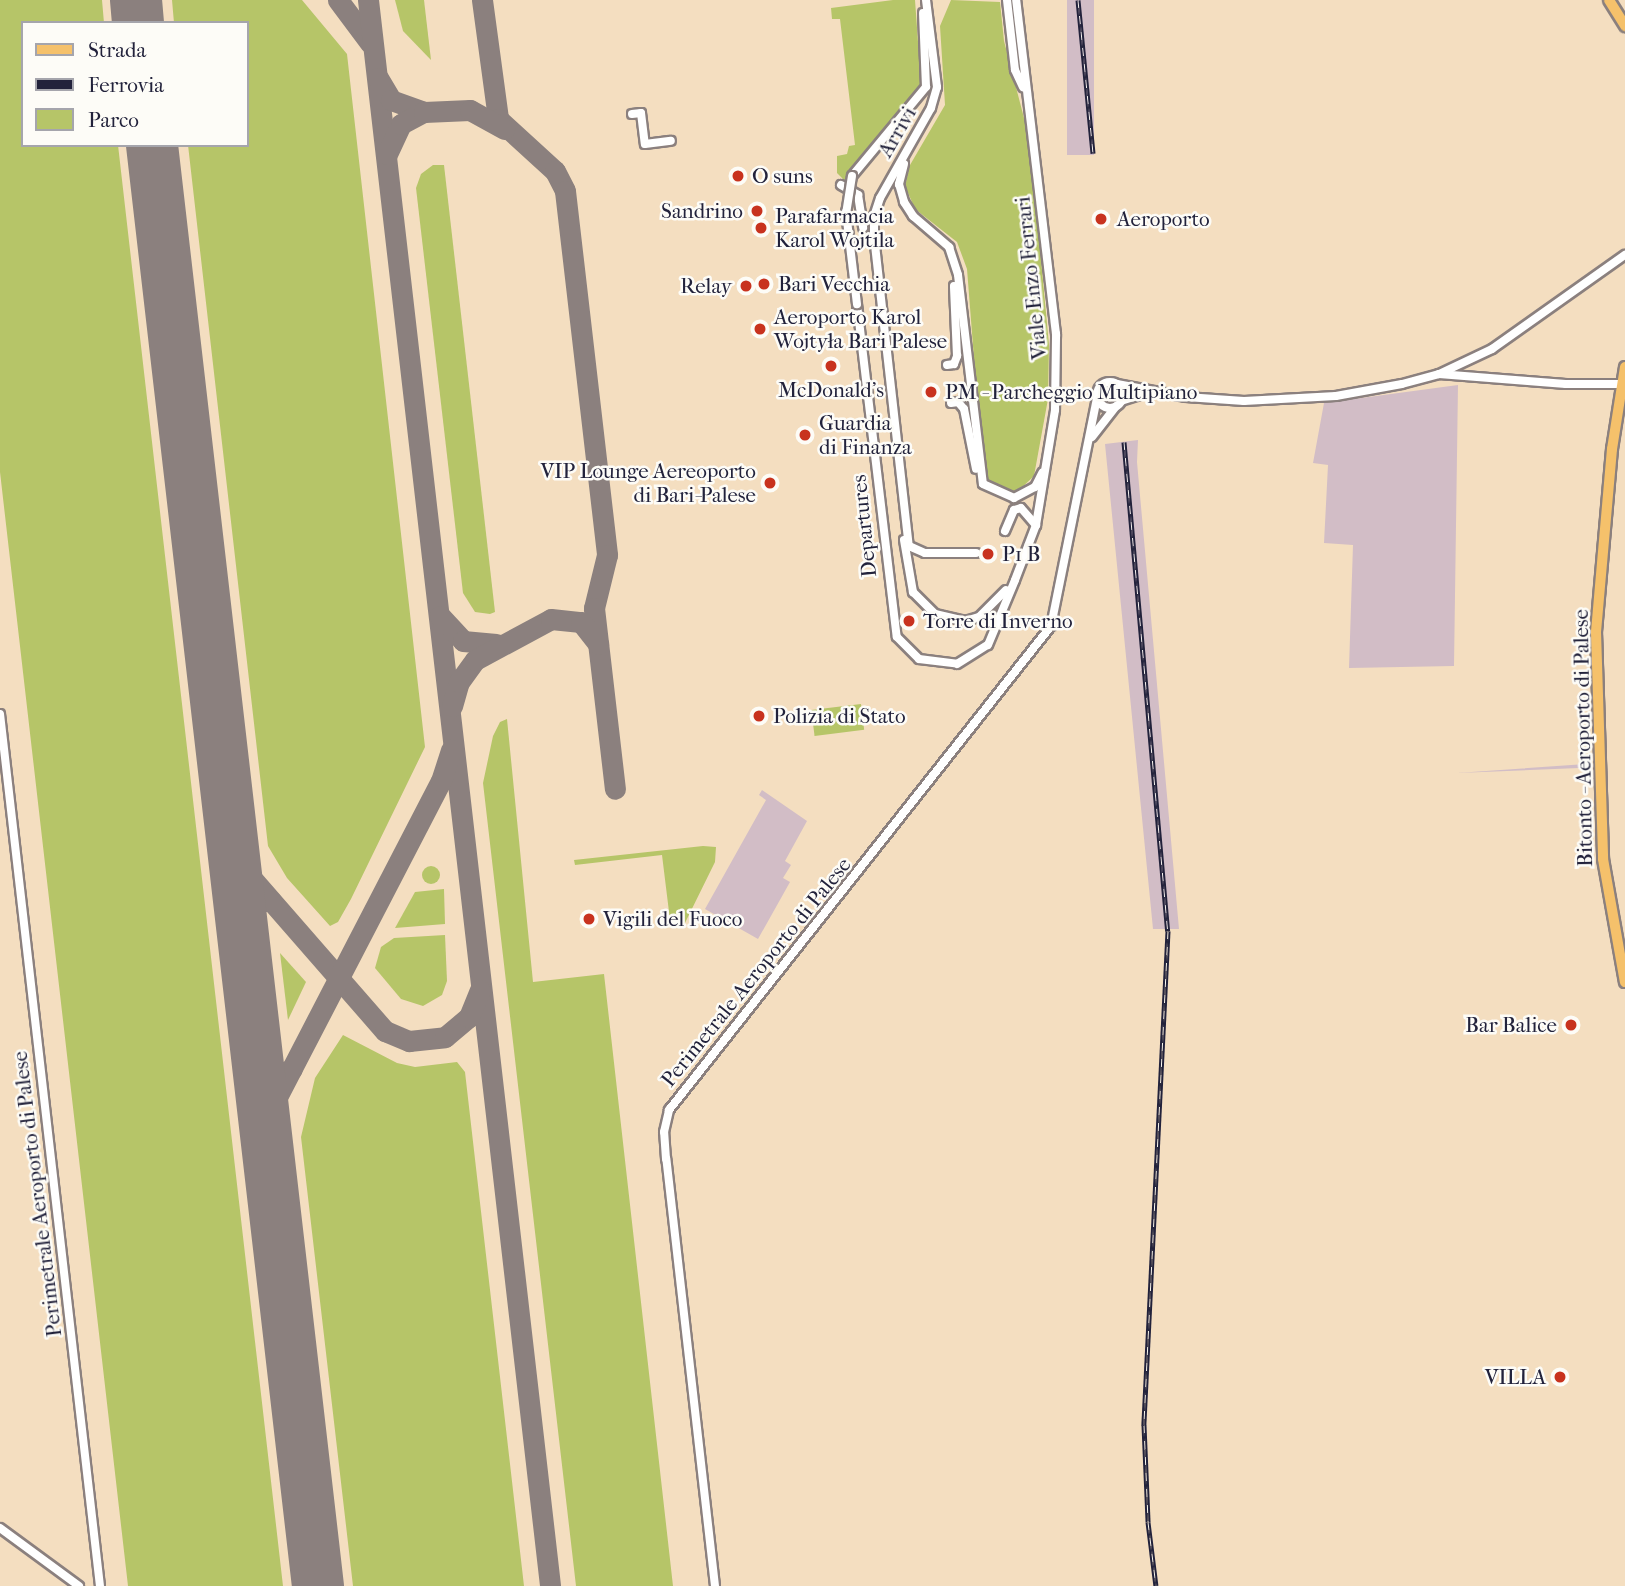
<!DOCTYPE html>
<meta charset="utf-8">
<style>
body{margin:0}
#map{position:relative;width:1625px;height:1586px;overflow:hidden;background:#f4dec0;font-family:"IM FELL French Canon",serif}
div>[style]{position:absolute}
.industrial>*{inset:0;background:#d2bdc6;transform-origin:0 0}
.green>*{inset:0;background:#b6c568;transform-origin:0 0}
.round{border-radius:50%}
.taxiway>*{height:21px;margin:-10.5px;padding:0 10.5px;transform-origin:10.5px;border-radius:10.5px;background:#8b807e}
.runway>*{height:52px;margin:-26px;padding:0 26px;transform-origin:26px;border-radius:26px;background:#8b807e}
.roads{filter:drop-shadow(2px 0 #8b807e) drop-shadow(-2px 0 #8b807e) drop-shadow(0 2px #8b807e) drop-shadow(0 -2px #8b807e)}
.minor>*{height:8px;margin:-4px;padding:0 4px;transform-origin:4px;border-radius:4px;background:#fff}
.minor>.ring{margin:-4px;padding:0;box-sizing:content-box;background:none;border:8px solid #fff;border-radius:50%}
.major>*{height:10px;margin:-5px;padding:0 5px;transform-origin:5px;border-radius:5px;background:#f5c16b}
.rail>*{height:5px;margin-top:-2.5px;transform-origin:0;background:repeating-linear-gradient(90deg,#fdfcf7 0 8px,#22223b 0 16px);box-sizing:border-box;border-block:2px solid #22223b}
.bridges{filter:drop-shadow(2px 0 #8b807e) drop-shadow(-2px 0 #8b807e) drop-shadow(0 2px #8b807e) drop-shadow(0 -2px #8b807e)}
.minor-bridge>*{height:8px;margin:-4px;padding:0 4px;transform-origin:4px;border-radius:4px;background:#fff}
.dots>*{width:19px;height:19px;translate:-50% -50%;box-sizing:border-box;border:4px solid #fdfcf7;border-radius:50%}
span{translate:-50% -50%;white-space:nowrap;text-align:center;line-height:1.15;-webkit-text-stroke:5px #fdfcf7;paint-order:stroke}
.street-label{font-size:21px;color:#22223b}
.poi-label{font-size:21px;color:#22223b}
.left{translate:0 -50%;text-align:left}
.right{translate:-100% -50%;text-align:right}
.legend{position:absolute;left:21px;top:21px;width:228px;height:126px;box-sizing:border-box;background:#fdfcf7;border:2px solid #a5a5ac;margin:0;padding:9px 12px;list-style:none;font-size:21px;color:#22223b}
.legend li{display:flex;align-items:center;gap:14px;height:35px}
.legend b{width:35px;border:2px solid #a5a5ac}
</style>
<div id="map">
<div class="industrial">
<div style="left:1067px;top:0;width:27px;height:155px"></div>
<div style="clip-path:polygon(1458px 385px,1454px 666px,1349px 668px,1353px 545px,1324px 543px,1328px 465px,1313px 463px,1324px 403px)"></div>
<div style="clip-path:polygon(1138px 440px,1137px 462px,1179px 929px,1153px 929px,1105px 444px)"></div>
<div style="clip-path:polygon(1586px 764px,1587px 772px,1579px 768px,1457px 773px)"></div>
<div style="clip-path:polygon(762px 790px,807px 821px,785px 861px,791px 865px,783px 878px,790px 882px,758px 939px,705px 909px,766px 800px,759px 795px)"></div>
</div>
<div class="green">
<div style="clip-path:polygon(0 0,102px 0,104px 23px,23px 23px,23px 145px,118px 145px,283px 1586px,128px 1586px,0 472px)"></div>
<div style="clip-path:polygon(172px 0,302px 0,347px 54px,425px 747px,351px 899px,338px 922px,330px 926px,287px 878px,268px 846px,188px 145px,247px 145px,247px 23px,174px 23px)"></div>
<div style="clip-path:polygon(395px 0,424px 0,431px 60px,403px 31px)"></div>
<div style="clip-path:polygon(893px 0,915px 0,921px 83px,845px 181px,837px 173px,837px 156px,847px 154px,849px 146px,855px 145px,840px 19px,832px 19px,831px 8px)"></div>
<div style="clip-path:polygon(951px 0,1000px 2px,1004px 41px,1030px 141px,1049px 345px,1048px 399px,1034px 476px,1016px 493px,1007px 494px,988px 484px,983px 474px,967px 269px,957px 242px,915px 209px,905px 186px,910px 165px,945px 105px,940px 26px)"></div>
<div style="clip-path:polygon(433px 165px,444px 165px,495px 612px,490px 614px,475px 612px,463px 593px,416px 188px,421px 174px)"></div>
<div style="left:861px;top:704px;width:26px;height:50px;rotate:83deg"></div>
<div style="clip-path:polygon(507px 719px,533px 982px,604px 974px,673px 1586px,576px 1586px,483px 783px,493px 736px,500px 722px)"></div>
<div style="clip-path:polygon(703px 846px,716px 847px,715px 862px,683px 927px,670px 920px,662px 855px,575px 865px,574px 860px)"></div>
<div class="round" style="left:422px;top:866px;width:18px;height:18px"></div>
<div style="clip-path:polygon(444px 889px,445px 924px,395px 928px,415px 892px)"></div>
<div style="clip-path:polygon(445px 935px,447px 981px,442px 995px,423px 1006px,401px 999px,375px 968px,381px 947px,394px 938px)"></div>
<div style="clip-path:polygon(280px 953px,306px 982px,288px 1020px)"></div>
<div style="clip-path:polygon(343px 1035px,397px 1063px,415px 1067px,457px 1062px,465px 1072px,524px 1586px,353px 1586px,301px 1137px,315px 1078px)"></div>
</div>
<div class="taxiway">
<div style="left:338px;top:0;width:54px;rotate:53.3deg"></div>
<div style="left:368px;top:0;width:1596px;rotate:83.45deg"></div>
<div style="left:482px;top:0;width:120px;rotate:82.3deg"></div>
<div style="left:498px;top:119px;width:77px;rotate:42.4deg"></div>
<div style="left:555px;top:171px;width:22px;rotate:63deg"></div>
<div style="left:565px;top:191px;width:366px;rotate:83.4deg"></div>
<div style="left:607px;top:555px;width:55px;rotate:103.8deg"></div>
<div style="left:594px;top:608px;width:182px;rotate:83.4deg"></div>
<div style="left:137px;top:13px;width:13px;rotate:-86deg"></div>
<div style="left:378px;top:78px;width:26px;rotate:59deg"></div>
<div style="left:391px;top:100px;width:35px;rotate:20deg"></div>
<div style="left:387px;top:154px;width:33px;rotate:-65deg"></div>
<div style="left:401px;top:124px;width:26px;rotate:-28deg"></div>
<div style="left:424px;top:112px;width:46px;rotate:-2.5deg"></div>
<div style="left:470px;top:110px;width:39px;rotate:29deg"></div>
<div style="left:440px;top:616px;width:34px;rotate:47deg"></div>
<div style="left:463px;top:641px;width:33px;rotate:5deg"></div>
<div style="left:452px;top:706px;width:25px;rotate:-74deg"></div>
<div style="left:459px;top:682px;width:27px;rotate:-54deg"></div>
<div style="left:475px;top:660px;width:86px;rotate:-28.3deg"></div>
<div style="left:551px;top:619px;width:30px;rotate:6deg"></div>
<div style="left:581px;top:622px;width:28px;rotate:52deg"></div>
<div style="left:232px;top:838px;width:38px;rotate:67deg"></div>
<div style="left:247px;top:873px;width:210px;rotate:48.9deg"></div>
<div style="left:385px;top:1031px;width:26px;rotate:23deg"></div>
<div style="left:409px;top:1041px;width:36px;rotate:-6deg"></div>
<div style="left:445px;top:1037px;width:31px;rotate:-40deg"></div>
<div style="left:469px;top:1017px;width:29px;rotate:-68deg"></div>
<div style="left:241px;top:919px;width:21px;rotate:-59deg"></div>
<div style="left:252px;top:901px;width:19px"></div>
<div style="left:257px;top:1058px;width:16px;rotate:60deg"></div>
<div style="left:265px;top:1072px;width:11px;rotate:22deg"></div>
<div style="left:275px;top:1076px;width:18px;rotate:-22deg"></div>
<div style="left:267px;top:1138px;width:40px;rotate:-77deg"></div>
<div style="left:276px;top:1099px;width:358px;rotate:-62.6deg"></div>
<div style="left:441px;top:781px;width:33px;rotate:-72deg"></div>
</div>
<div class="runway">
<div style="left:136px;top:0;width:23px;rotate:85deg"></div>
<div style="left:152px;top:145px;width:1451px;rotate:83.43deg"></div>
</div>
<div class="roads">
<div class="minor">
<div style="left:926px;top:0;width:88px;rotate:82.8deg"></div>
<div style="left:937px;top:87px;width:22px;rotate:106deg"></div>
<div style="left:931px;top:108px;width:103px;rotate:119.5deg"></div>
<div style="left:880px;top:198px;width:19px;rotate:108deg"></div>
<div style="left:874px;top:216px;width:20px;rotate:90deg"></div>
<div style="left:874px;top:236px;width:312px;rotate:83.6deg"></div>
<div style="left:909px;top:546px;width:17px;rotate:24deg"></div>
<div style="left:925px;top:553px;width:51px"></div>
<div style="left:1007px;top:0;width:70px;rotate:83.5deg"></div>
<div style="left:1015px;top:70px;width:19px;rotate:65deg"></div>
<div style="left:632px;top:114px;width:9px;rotate:-6deg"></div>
<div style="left:641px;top:113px;width:31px;rotate:83deg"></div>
<div style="left:645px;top:144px;width:26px;rotate:-7deg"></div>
<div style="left:904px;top:164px;width:21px;rotate:104deg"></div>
<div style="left:899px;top:184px;width:19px;rotate:74deg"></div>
<div style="left:904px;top:202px;width:17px;rotate:57deg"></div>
<div style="left:913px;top:216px;width:48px;rotate:40.7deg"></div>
<div style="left:949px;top:247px;width:29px;rotate:72deg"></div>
<div style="left:958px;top:275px;width:210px;rotate:83.2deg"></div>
<div style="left:983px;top:484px;width:34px;rotate:24deg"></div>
<div style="left:1014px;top:498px;width:24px;rotate:-28deg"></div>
<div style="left:1035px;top:487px;width:16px;rotate:-63deg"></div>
<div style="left:852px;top:176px;width:116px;rotate:-50.3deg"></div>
<div style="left:926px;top:87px;width:74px;rotate:-92.3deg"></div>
<div style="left:841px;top:185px;width:20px;rotate:30deg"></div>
<div style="left:858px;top:195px;width:33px;rotate:81deg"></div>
<div style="left:857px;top:304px;width:335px;rotate:83.2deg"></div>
<div style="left:897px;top:637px;width:31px;rotate:45deg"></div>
<div style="left:919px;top:659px;width:38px;rotate:7deg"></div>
<div style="left:957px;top:664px;width:36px;rotate:-32deg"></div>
<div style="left:988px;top:645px;width:70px;rotate:-67.4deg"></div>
<div style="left:1015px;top:580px;width:59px;rotate:-69.1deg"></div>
<div style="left:1036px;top:525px;width:117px;rotate:-80.6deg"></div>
<div style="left:1055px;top:410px;width:76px;rotate:-89.2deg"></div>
<div style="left:1056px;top:334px;width:336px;rotate:-96.8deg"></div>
<div style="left:947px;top:365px;width:7px;rotate:-8deg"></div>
<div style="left:954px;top:364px;width:9px;rotate:-69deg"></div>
<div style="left:957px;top:356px;width:70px;rotate:-92.5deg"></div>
<div style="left:1439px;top:374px;width:127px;rotate:4.5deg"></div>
<div style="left:1566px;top:384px;width:56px"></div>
<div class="ring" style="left:1097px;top:382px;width:18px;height:18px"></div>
<div style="left:1117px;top:384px;width:70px;rotate:10.7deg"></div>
<div style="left:1186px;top:397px;width:58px;rotate:3.9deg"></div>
<div style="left:1244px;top:401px;width:92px;rotate:-3.1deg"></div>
<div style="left:1336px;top:396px;width:67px;rotate:-10.3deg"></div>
<div style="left:1402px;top:384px;width:38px;rotate:-15deg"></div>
<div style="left:1439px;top:374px;width:59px;rotate:-25.3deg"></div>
<div style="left:1492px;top:349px;width:163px;rotate:-35.3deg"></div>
<div style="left:1121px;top:401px;width:28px;rotate:-18deg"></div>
<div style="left:951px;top:403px;width:7px;rotate:-8deg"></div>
<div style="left:958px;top:402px;width:9px;rotate:49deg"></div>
<div style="left:964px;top:409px;width:61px;rotate:78.7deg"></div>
<div style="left:1092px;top:437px;width:39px;rotate:-52deg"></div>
<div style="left:1005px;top:531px;width:23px;rotate:-67deg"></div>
<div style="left:1014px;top:510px;width:7px;rotate:-16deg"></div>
<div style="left:1021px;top:508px;width:23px;rotate:49deg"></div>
<div style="left:904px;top:540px;width:53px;rotate:80.2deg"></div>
<div style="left:913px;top:592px;width:31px;rotate:45deg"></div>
<div style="left:935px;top:614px;width:31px;rotate:13deg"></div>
<div style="left:965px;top:621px;width:15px;rotate:-16deg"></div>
<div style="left:979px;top:617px;width:38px;rotate:-45deg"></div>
<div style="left:0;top:714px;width:878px;rotate:83.46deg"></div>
<div style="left:0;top:1528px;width:98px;rotate:36.3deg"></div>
<div style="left:715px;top:1586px;width:430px;rotate:-96.5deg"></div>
<div style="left:666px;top:1159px;width:27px;rotate:-94deg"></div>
<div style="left:664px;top:1132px;width:23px;rotate:-77deg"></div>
<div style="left:669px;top:1110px;width:617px;rotate:-51.72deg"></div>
<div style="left:1051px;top:626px;width:234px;rotate:-78.6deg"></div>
</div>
<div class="major">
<div style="left:1609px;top:0;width:31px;rotate:58deg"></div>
<div style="left:1625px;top:367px;width:83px;rotate:99deg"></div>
<div style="left:1612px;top:449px;width:184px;rotate:95deg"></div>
<div style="left:1596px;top:632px;width:227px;rotate:88.2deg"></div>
<div style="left:1603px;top:859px;width:125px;rotate:79.9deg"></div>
</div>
</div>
<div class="rail">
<div style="left:1078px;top:0;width:154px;rotate:84.4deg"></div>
<div style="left:1124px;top:442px;width:491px;rotate:84.9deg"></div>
<div style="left:1168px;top:931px;width:495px;rotate:92.8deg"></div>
<div style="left:1144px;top:1425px;width:97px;rotate:87.6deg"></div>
<div style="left:1148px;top:1522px;width:64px;rotate:82.9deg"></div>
</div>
<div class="bridges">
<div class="minor-bridge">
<div style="left:852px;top:176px;width:36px;rotate:99deg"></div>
<div style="left:846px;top:212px;width:93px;rotate:83.2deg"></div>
</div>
</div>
<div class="dots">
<div style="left:738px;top:176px;background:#c8321e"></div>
<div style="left:757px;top:211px;background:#c8321e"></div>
<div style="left:1101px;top:219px;background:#c8321e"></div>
<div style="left:761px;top:228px;background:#c8321e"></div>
<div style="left:764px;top:284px;background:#c8321e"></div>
<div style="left:746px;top:286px;background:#c8321e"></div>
<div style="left:760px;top:329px;background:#c8321e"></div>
<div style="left:831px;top:366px;background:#c8321e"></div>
<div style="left:931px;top:392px;background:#c8321e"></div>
<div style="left:805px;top:435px;background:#c8321e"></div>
<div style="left:770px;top:483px;background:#c8321e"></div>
<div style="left:988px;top:554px;background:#c8321e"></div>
<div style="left:909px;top:621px;background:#c8321e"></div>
<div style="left:759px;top:716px;background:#c8321e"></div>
<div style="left:589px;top:919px;background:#c8321e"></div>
<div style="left:1571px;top:1025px;background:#c8321e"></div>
<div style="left:1560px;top:1377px;background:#c8321e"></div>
</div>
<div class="street-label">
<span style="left:897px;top:132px;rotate:-60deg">Arrivi</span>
<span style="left:1031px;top:278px;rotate:-96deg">Viale Enzo Ferrari</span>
<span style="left:864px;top:526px;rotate:-96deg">Departures</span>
<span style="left:1583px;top:738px;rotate:-91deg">Bitonto - Aeroporto di Palese</span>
<span style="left:756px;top:972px;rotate:-51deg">Perimetrale Aeroporto di Palese</span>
<span style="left:37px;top:1194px;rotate:-97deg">Perimetrale Aeroporto di Palese</span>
</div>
<div class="poi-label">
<span class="left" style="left:752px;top:176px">O suns</span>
<span class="right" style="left:743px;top:211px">Sandrino</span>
<span class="left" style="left:775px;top:228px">Parafarmacia<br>Karol Wojtila</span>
<span class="left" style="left:1117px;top:219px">Aeroporto</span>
<span class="left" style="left:778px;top:284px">Bari Vecchia</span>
<span class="right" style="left:732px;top:286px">Relay</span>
<span class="left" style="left:774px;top:329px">Aeroporto Karol<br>Wojtyła Bari Palese</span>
<span style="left:831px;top:390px">McDonald's</span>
<span class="left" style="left:945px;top:392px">PM - Parcheggio Multipiano</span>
<span class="left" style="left:819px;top:435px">Guardia<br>di Finanza</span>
<span class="right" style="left:756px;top:483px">VIP Lounge Aereoporto<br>di Bari-Palese</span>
<span class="left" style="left:1002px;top:554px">P1 B</span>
<span class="left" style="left:923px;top:621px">Torre di Inverno</span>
<span class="left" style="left:773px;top:716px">Polizia di Stato</span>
<span class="left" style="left:603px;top:919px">Vigili del Fuoco</span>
<span class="right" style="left:1557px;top:1025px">Bar Balice</span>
<span class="right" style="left:1546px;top:1377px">VILLA</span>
</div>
<ul class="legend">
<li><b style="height:9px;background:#f5c16b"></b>Strada</li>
<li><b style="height:9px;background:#22223b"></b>Ferrovia</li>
<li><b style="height:19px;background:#b6c568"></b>Parco</li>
</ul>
</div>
